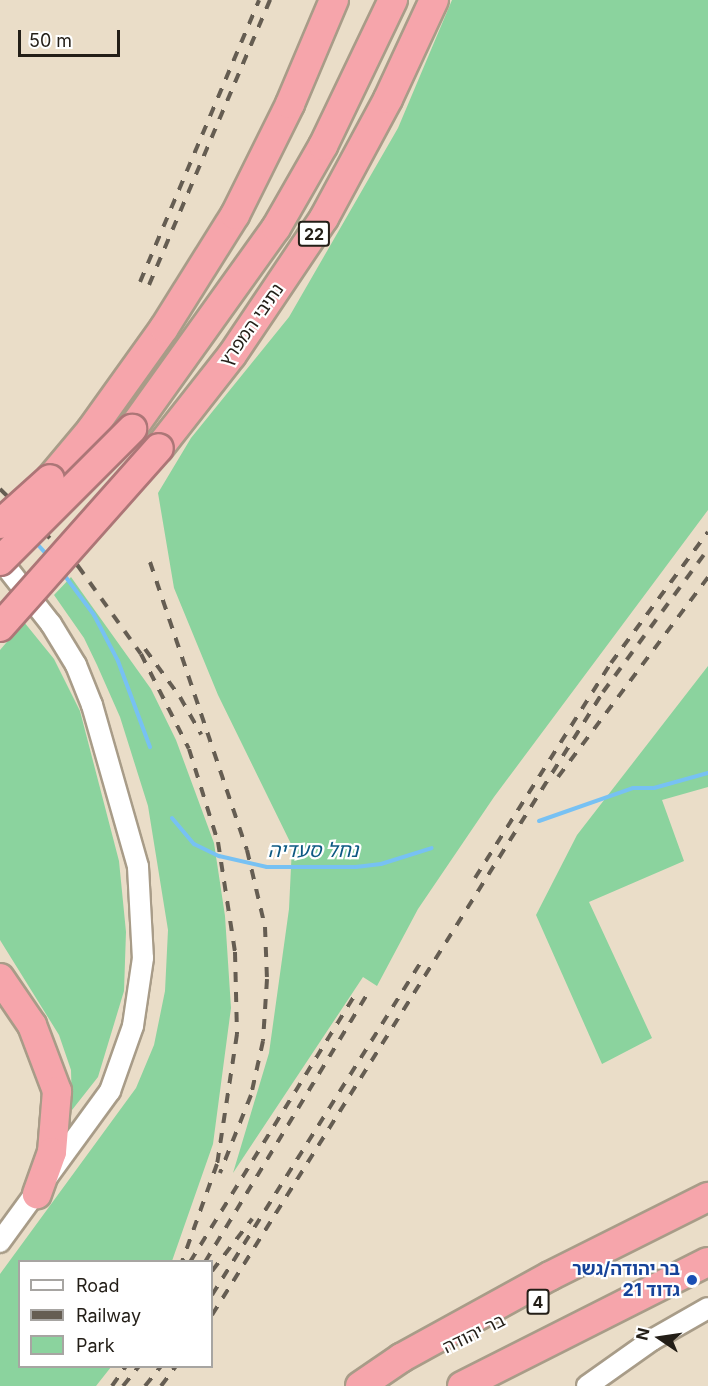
<!DOCTYPE html>
<meta charset="utf-8">
<style>
body{margin:0}
#map{position:relative;width:708px;height:1386px;overflow:hidden;background:#eaddc8;font-family:Inter,"Noto Sans Hebrew",sans-serif}
div>[style]{position:absolute}
.green>*{inset:0;background:#8bd39e}
.stream>*{height:4px;margin:-2px;padding:0 2px;transform-origin:2px;border-radius:2px;background:#77c1f3}
.roads{filter:drop-shadow(2px 0 #a89c88) drop-shadow(-2px 0 #a89c88) drop-shadow(0 2px #a89c88) drop-shadow(0 -2px #a89c88)}
.minor>*{height:20px;margin:-10px;padding:0 10px;transform-origin:10px;border-radius:10px;background:#fff}
.highway>*{height:28px;margin:-14px;padding:0 14px;transform-origin:14px;border-radius:14px;background:#f6a5ab}
.rail>*{height:4px;margin-top:-2px;transform-origin:0;background:repeating-linear-gradient(90deg,#655d52 0 10px,transparent 0 20px)}
.bridges{filter:drop-shadow(2px 0 #ac7677) drop-shadow(-2px 0 #ac7677) drop-shadow(0 2px #ac7677) drop-shadow(0 -2px #ac7677)}
.highway-bridge>*{height:28px;margin:-14px;padding:0 14px;transform-origin:14px;border-radius:14px;background:#f6a5ab}
.dots>*{width:16px;height:16px;translate:-50% -50%;box-sizing:border-box;border:3px solid #fff;border-radius:50%}
span{translate:-50% -50%;white-space:nowrap;text-align:center;line-height:1.15;-webkit-text-stroke:4.5px #fff;paint-order:stroke}
.shield-label span{padding:2px 4px;background:#fff;border:2px solid;border-radius:4px;-webkit-text-stroke-width:0}
.shield-label{font-size:16px;color:#231e17;font-weight:700}
.street-label{font-size:18px;color:#231e17}
.transit-label{font-size:18px;color:#164399;font-weight:700}
.right{translate:-100% -50%;text-align:right}
.water-label{font-size:20px;color:#0d5982;font-style:italic}
.legend{position:absolute;left:18px;top:1260px;width:195px;height:108px;box-sizing:border-box;background:#fff;border:2px solid #a7a5a2;margin:0;padding:8px 10px;list-style:none;font-size:18px;color:#231e17}
.legend li{display:flex;align-items:center;gap:12px;height:30px}
.legend b{width:30px;border:2px solid #a7a5a2}
.north{position:absolute;left:630px;top:1308px;width:60px;height:60px;-webkit-text-stroke:4px #fff;paint-order:stroke;rotate:283deg;font-size:16px;font-weight:700;line-height:24px;text-align:center;color:#231e17}
.north::after{content:'';display:block;margin:auto;width:21px;height:27px;background:#231e17;clip-path:polygon(50% 0,100% 100%,50% 72%,0 100%)}
.scale{position:absolute;left:18px;top:30px;width:102px;height:27px;box-sizing:border-box;border:3px solid #231e17;border-top:0;padding-left:8px;font-size:18px;line-height:21px;white-space:nowrap;color:#231e17;-webkit-text-stroke:4px #fff;paint-order:stroke}
</style>
<div id="map">
<div class="green">
<div style="clip-path:polygon(452px 0,708px 0,708px 510px,494px 797px,418px 909px,377px 986px,363px 977px,233px 1173px,269px 1053px,289px 909px,292px 846px,218px 695px,174px 588px,158px 493px,191px 438px,289px 317px,398px 128px)"></div>
<div style="clip-path:polygon(71px 577px,151px 689px,176px 740px,214px 843px,225px 916px,231px 1008px,213px 1144px,172px 1261px,20px 1262px,20px 1366px,111px 1367px,96px 1386px,0 1386px,0 1274px,136px 1088px,154px 1045px,165px 991px,168px 930px,148px 806px,120px 717px,97px 665px,84px 638px,54px 595px)"></div>
<div style="clip-path:polygon(24px 622px,54px 659px,80px 711px,119px 861px,126px 932px,124px 991px,98px 1077px,72px 1110px,71px 1070px,59px 1035px,0 940px,0 650px)"></div>
<div style="clip-path:polygon(708px 666px,708px 787px,662px 800px,684px 861px,589px 902px,652px 1038px,602px 1064px,536px 915px,577px 835px)"></div>
</div>
<div class="stream">
<div style="left:39px;top:546px;width:15px;rotate:48deg"></div>
<div style="left:62px;top:572px;width:54px;rotate:53.3deg"></div>
<div style="left:94px;top:615px;width:52px;rotate:62.4deg"></div>
<div style="left:118px;top:661px;width:92px;rotate:69.6deg"></div>
<div style="left:172px;top:818px;width:34px;rotate:50deg"></div>
<div style="left:194px;top:844px;width:28px;rotate:26deg"></div>
<div style="left:219px;top:856px;width:49px;rotate:12.9deg"></div>
<div style="left:267px;top:867px;width:89px"></div>
<div style="left:356px;top:867px;width:25px;rotate:-7deg"></div>
<div style="left:381px;top:864px;width:53px;rotate:-17.4deg"></div>
<div style="left:539px;top:821px;width:100px;rotate:-19.3deg"></div>
<div style="left:633px;top:788px;width:21px"></div>
<div style="left:654px;top:788px;width:56px;rotate:-15.5deg"></div>
</div>
<div class="roads">
<div class="minor">
<div style="left:0;top:559px;width:83px;rotate:51.9deg"></div>
<div style="left:51px;top:624px;width:48px;rotate:58.6deg"></div>
<div style="left:76px;top:665px;width:43px;rotate:68.2deg"></div>
<div style="left:92px;top:705px;width:168px;rotate:74.1deg"></div>
<div style="left:138px;top:867px;width:91px;rotate:86.9deg"></div>
<div style="left:143px;top:958px;width:69px;rotate:98.4deg"></div>
<div style="left:133px;top:1026px;width:69px;rotate:109.5deg"></div>
<div style="left:110px;top:1091px;width:187px;rotate:126.1deg"></div>
<div style="left:587px;top:1386px;width:80px;rotate:-35.3deg"></div>
<div style="left:652px;top:1340px;width:64px;rotate:-29.7deg"></div>
</div>
<div class="highway">
<div style="left:132px;top:429px;width:247px;rotate:-54.4deg"></div>
<div style="left:276px;top:228px;width:95px;rotate:-60.2deg"></div>
<div style="left:323px;top:146px;width:162px;rotate:-64.4deg"></div>
<div style="left:159px;top:448px;width:118px;rotate:-51.9deg"></div>
<div style="left:232px;top:355px;width:165px;rotate:-56.1deg"></div>
<div style="left:324px;top:218px;width:135px;rotate:-61.7deg"></div>
<div style="left:388px;top:99px;width:109px;rotate:-65.1deg"></div>
<div style="left:50px;top:479px;width:64px;rotate:-50.1deg"></div>
<div style="left:91px;top:430px;width:125px;rotate:-54.4deg"></div>
<div style="left:164px;top:328px;width:133px;rotate:-57.9deg"></div>
<div style="left:235px;top:215px;width:124px;rotate:-63.6deg"></div>
<div style="left:290px;top:104px;width:113px;rotate:-67.1deg"></div>
<div style="left:0;top:978px;width:57px;rotate:55.8deg"></div>
<div style="left:32px;top:1025px;width:71px;rotate:69.3deg"></div>
<div style="left:57px;top:1091px;width:61px;rotate:94.7deg"></div>
<div style="left:52px;top:1152px;width:45px;rotate:109.7deg"></div>
<div style="left:360px;top:1386px;width:50px;rotate:-34.3deg"></div>
<div style="left:401px;top:1358px;width:170px;rotate:-28.8deg"></div>
<div style="left:550px;top:1276px;width:177px;rotate:-26.6deg"></div>
<div style="left:462px;top:1386px;width:275px;rotate:-26.8deg"></div>
</div>
</div>
<div class="rail">
<div style="left:140px;top:282px;width:306px;rotate:-67.1deg"></div>
<div style="left:149px;top:285px;width:310px;rotate:-67deg"></div>
<div style="left:0;top:489px;width:110px;rotate:44.6deg"></div>
<div style="left:78px;top:566px;width:108px;rotate:54.4deg"></div>
<div style="left:141px;top:654px;width:106px;rotate:63.2deg"></div>
<div style="left:189px;top:749px;width:97px;rotate:72.7deg"></div>
<div style="left:218px;top:842px;width:111px;rotate:81.2deg"></div>
<div style="left:235px;top:952px;width:82px;rotate:88.6deg"></div>
<div style="left:237px;top:1034px;width:132px;rotate:98.7deg"></div>
<div style="left:217px;top:1164px;width:104px;rotate:109.7deg"></div>
<div style="left:150px;top:562px;width:304px;rotate:71.4deg"></div>
<div style="left:247px;top:850px;width:79px;rotate:76.8deg"></div>
<div style="left:265px;top:927px;width:52px;rotate:87.8deg"></div>
<div style="left:267px;top:979px;width:62px;rotate:93.7deg"></div>
<div style="left:263px;top:1041px;width:55px;rotate:102.5deg"></div>
<div style="left:251px;top:1095px;width:84px;rotate:111.7deg"></div>
<div style="left:145px;top:649px;width:59px;rotate:53.9deg"></div>
<div style="left:180px;top:697px;width:43px;rotate:60.4deg"></div>
<div style="left:558px;top:777px;width:250px;rotate:-53.1deg"></div>
<div style="left:475px;top:878px;width:254px;rotate:-57.7deg"></div>
<div style="left:611px;top:663px;width:163px;rotate:-53.5deg"></div>
<div style="left:190px;top:1262px;width:317px;rotate:-58.3deg"></div>
<div style="left:205px;top:1262px;width:315px;rotate:-58.8deg"></div>
<div style="left:212px;top:1271px;width:66px;rotate:-52.4deg"></div>
<div style="left:212px;top:1295px;width:397px;rotate:-57.9deg"></div>
<div style="left:212px;top:1315px;width:736px;rotate:-57.89deg"></div>
<div style="left:603px;top:692px;width:177px;rotate:-53.7deg"></div>
<div style="left:112px;top:1386px;width:24px;rotate:-55deg"></div>
<div style="left:123px;top:1386px;width:26px;rotate:-51deg"></div>
<div style="left:145px;top:1386px;width:26px;rotate:-51deg"></div>
<div style="left:161px;top:1386px;width:25px;rotate:-53deg"></div>
</div>
<div class="bridges">
<div class="highway-bridge">
<div style="left:0;top:524px;width:67px;rotate:-42deg"></div>
<div style="left:0;top:561px;width:187px;rotate:-45deg"></div>
<div style="left:0;top:627px;width:239px;rotate:-48.4deg"></div>
</div>
</div>
<div class="dots">
<div style="left:692px;top:1280px;background:#1a4fb4"></div>
</div>
<div class="shield-label">
<span style="left:314px;top:234px">22</span>
<span style="left:538px;top:1302px">4</span>
</div>
<div class="street-label">
<span style="left:252px;top:325px;rotate:-55deg">נתיבי המפרץ</span>
<span style="left:474px;top:1334px;rotate:-26deg">בר יהודה</span>
</div>
<div class="transit-label">
<span class="right" style="left:680px;top:1280px">בר יהודה/גשר<br>גדוד 21</span>
</div>
<div class="water-label">
<span style="left:313px;top:850px">נחל סעדיה</span>
</div>
<ul class="legend">
<li><b style="height:8px;background:#fff"></b>Road</li>
<li><b style="height:8px;background:#655d52"></b>Railway</li>
<li><b style="height:16px;background:#8bd39e"></b>Park</li>
</ul>
<div class="north">N</div>
<div class="scale">50 m</div>
</div>
